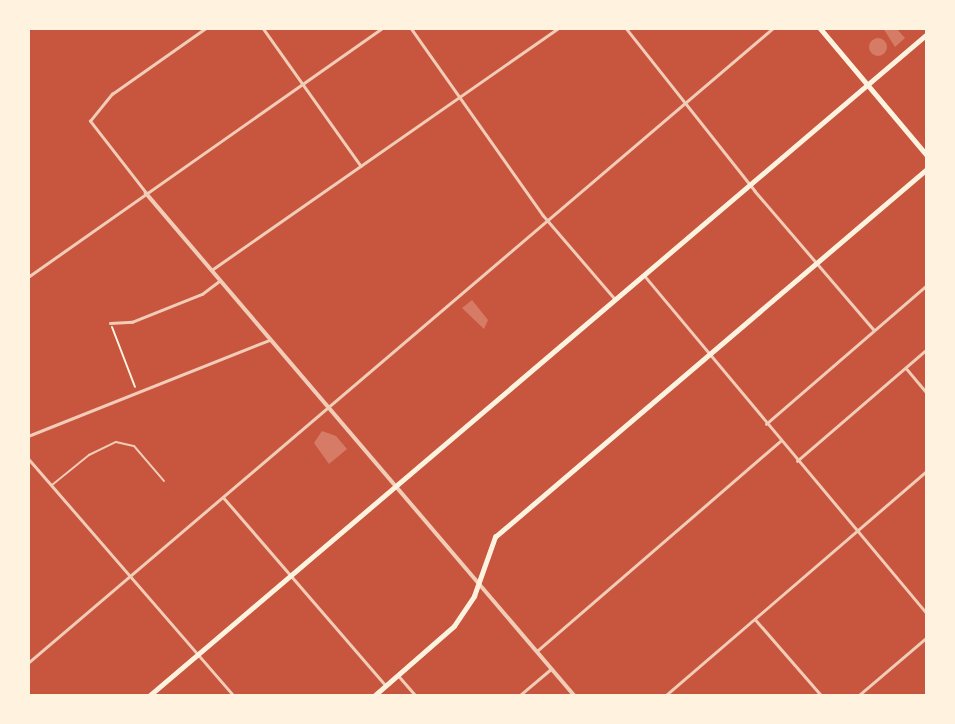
<!DOCTYPE html>
<style>
body{margin:0}
#map{position:relative;width:955px;height:724px;overflow:hidden;background:#c8553d;font-family:Merriweather,serif}
div>[style]{position:absolute}
.building>*{inset:0;background:#d67c66}
.round{border-radius:50%}
.path>*{height:2px;margin:-1px;padding:0 1px;transform-origin:1px;border-radius:1px;background:#fff3e0}
.service>*{height:2px;margin:-1px;padding:0 1px;transform-origin:1px;border-radius:1px;background:#f1ccb7}
.minor>*{height:2.5px;margin:-1.25px;padding:0 1.25px;transform-origin:1.25px;border-radius:1.25px;background:#f1ccb7}
.tertiary>*{height:3.5px;margin:-1.75px;padding:0 1.75px;transform-origin:1.75px;border-radius:1.75px;background:#f1ccb7}
.primary>*{height:4.5px;margin:-2.25px;padding:0 2.25px;transform-origin:2.25px;border-radius:2.25px;background:#fff3e0}
.trunk>*{height:4.5px;margin:-2.25px;padding:0 2.25px;transform-origin:2.25px;border-radius:2.25px;background:#fff3e0}
span{translate:-50% -50%;white-space:nowrap;text-align:center;line-height:1.15;-webkit-text-stroke:6px #fff3e0;paint-order:stroke}
.frame{position:absolute;inset:0;border:30px solid #fff3e0;pointer-events:none}
</style>
<div id="map">
<div class="building">
<div style="clip-path:polygon(883px 28px,896px 28px,905px 38px,895px 47px)"></div>
<div class="round" style="left:869px;top:38px;width:18px;height:18px"></div>
<div style="clip-path:polygon(472px 300px,488px 320px,484px 329px,462px 308px)"></div>
<div style="clip-path:polygon(322px 431px,336px 436px,347px 449px,329px 464px,314px 443px)"></div>
</div>
<div class="path">
<div style="left:112px;top:327px;width:64px;rotate:69deg"></div>
</div>
<div class="service">
<div style="left:52px;top:485px;width:48px;rotate:-39deg"></div>
<div style="left:89px;top:455px;width:30px;rotate:-26deg"></div>
<div style="left:116px;top:442px;width:18px;rotate:13deg"></div>
<div style="left:134px;top:446px;width:46px;rotate:49.4deg"></div>
</div>
<div class="minor">
<div style="left:263px;top:28px;width:169px;rotate:54.6deg"></div>
<div style="left:411px;top:28px;width:229px;rotate:54.8deg"></div>
<div style="left:543px;top:215px;width:111px;rotate:49.4deg"></div>
<div style="left:626px;top:28px;width:208px;rotate:51.6deg"></div>
<div style="left:755px;top:191px;width:183px;rotate:49.4deg"></div>
<div style="left:146px;top:193px;width:91px;rotate:-127.9deg"></div>
<div style="left:90px;top:121px;width:35px;rotate:-51deg"></div>
<div style="left:112px;top:94px;width:115px;rotate:-35.1deg"></div>
<div style="left:213px;top:269px;width:422px;rotate:-34.9deg"></div>
<div style="left:644px;top:275px;width:442px;rotate:50.1deg"></div>
<div style="left:28px;top:277px;width:433px;rotate:-35.1deg"></div>
<div style="left:110px;top:323px;width:22px;rotate:-3deg"></div>
<div style="left:132px;top:322px;width:75px;rotate:-21.8deg"></div>
<div style="left:202px;top:294px;width:21px;rotate:-37deg"></div>
<div style="left:906px;top:368px;width:33px;rotate:50deg"></div>
<div style="left:766px;top:424px;width:213px;rotate:-40.8deg"></div>
<div style="left:28px;top:436px;width:259px;rotate:-21.7deg"></div>
<div style="left:28px;top:458px;width:315px;rotate:49.1deg"></div>
<div style="left:797px;top:461px;width:172px;rotate:-40.7deg"></div>
<div style="left:224px;top:498px;width:248px;rotate:49.2deg"></div>
<div style="left:755px;top:619px;width:102px;rotate:49deg"></div>
<div style="left:537px;top:651px;width:321px;rotate:-40.8deg"></div>
<div style="left:28px;top:663px;width:979px;rotate:-40.44deg"></div>
<div style="left:398px;top:675px;width:28px;rotate:49deg"></div>
<div style="left:519px;top:696px;width:42px;rotate:-40.2deg"></div>
<div style="left:665px;top:696px;width:345px;rotate:-40.7deg"></div>
<div style="left:858px;top:696px;width:91px;rotate:-40.5deg"></div>
</div>
<div class="tertiary">
<div style="left:146px;top:193px;width:661px;rotate:49.54deg"></div>
</div>
<div class="primary">
<div style="left:820px;top:28px;width:166px;rotate:49.9deg"></div>
</div>
<div class="trunk">
<div style="left:149px;top:696px;width:1022px;rotate:-40.39deg"></div>
<div style="left:374px;top:696px;width:106px;rotate:-41.2deg"></div>
<div style="left:454px;top:626px;width:36px;rotate:-56deg"></div>
<div style="left:474px;top:596px;width:63px;rotate:-70.4deg"></div>
<div style="left:495px;top:537px;width:567px;rotate:-40.43deg"></div>
</div>
<div class="frame"></div>
</div>
